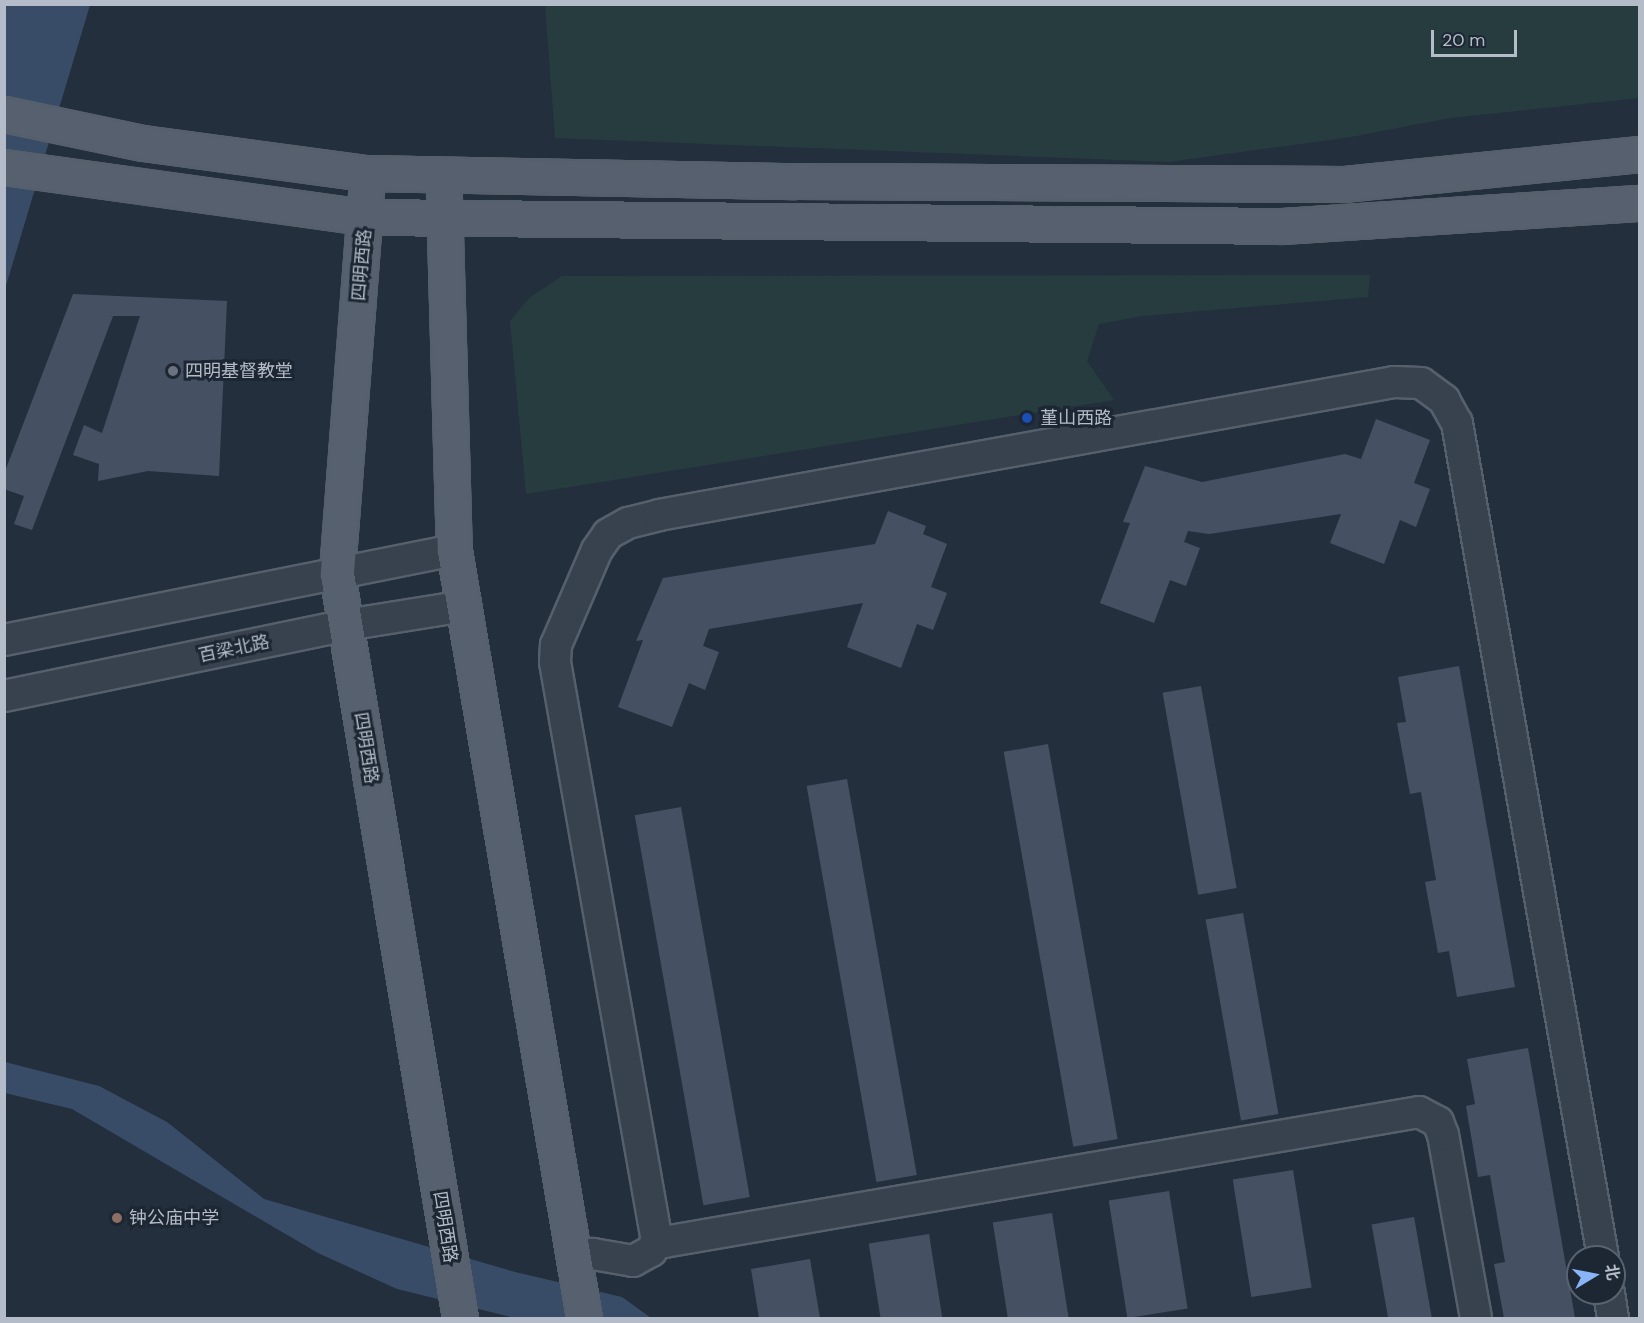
<!DOCTYPE html>
<meta charset="utf-8">
<style>
body{margin:0}
#map{position:relative;width:1644px;height:1323px;overflow:hidden;background:#242f3e;font-family:"DM Sans","Noto Sans SC",sans-serif}
div>[style]{position:absolute}
.green>*{inset:0;background:#263c3f}
.water>*{inset:0;background:#394c67}
.building>*{inset:0;background:#455162;transform-origin:0 0}
.roads{filter:drop-shadow(2px 0 #565f6c) drop-shadow(-2px 0 #565f6c) drop-shadow(0 2px #565f6c) drop-shadow(0 -2px #565f6c)}
.minor>*{height:30px;margin:-15px;padding:0 15px;transform-origin:15px;border-radius:15px;background:#38414e}
.major>*{height:33px;margin:-16.5px;padding:0 16.5px;transform-origin:16.5px;border-radius:16.5px;background:#56606e}
.dots>*{width:16px;height:16px;translate:-50% -50%;box-sizing:border-box;border:3px solid #1d2633;border-radius:50%}
span{translate:-50% -50%;white-space:nowrap;text-align:center;line-height:1.15;-webkit-text-stroke:6px #1d2633;paint-order:stroke}
.street-label{font-size:18px;color:#b4bcc9}
.poi-label{font-size:18px;color:#b4bcc9}
.left{translate:0 -50%;text-align:left}
.frame{position:absolute;inset:0;border:6px solid #b4bcc9;pointer-events:none}
.north{position:absolute;left:1566px;top:1245px;width:60px;height:60px;box-sizing:border-box;background:#1d2633;border:2px solid #59626f;border-radius:50%;rotate:80deg;font-size:16px;font-weight:700;line-height:24px;text-align:center;color:#b4bcc9}
.north::after{content:'';display:block;margin:auto;width:21px;height:27px;background:#8ab4f8;clip-path:polygon(50% 0,100% 100%,50% 72%,0 100%)}
.scale{position:absolute;left:1431px;top:30px;width:86px;height:27px;box-sizing:border-box;border:3px solid #b4bcc9;border-top:0;padding-left:8px;font-size:18px;line-height:21px;white-space:nowrap;color:#b4bcc9;-webkit-text-stroke:4px #1d2633;paint-order:stroke}
</style>
<div id="map">
<div class="green">
<div style="clip-path:polygon(545px 5px,1639px 5px,1639px 98px,1450px 118px,1351px 137px,1169px 162px,555px 138px)"></div>
<div style="clip-path:polygon(1370px 275px,1368px 297px,1143px 316px,1099px 324px,1087px 361px,1114px 400px,526px 494px,510px 321px,529px 298px,562px 276px)"></div>
</div>
<div class="water">
<div style="clip-path:polygon(5px 5px,90px 5px,5px 289px)"></div>
<div style="clip-path:polygon(5px 1062px,99px 1086px,167px 1122px,264px 1199px,515px 1272px,622px 1297px,651px 1318px,515px 1318px,397px 1289px,318px 1253px,72px 1109px,5px 1093px)"></div>
</div>
<div class="building">
<div style="clip-path:polygon(73px 294px,227px 301px,219px 476px,148px 471px,98px 481px,99px 464px,73px 455px,84px 425px,102px 433px,140px 316px,113px 316px,32px 530px,14px 524px,24px 496px,4px 489px,4px 474px)"></div>
<div style="clip-path:polygon(1376px 419px,1430px 440px,1414px 483px,1430px 489px,1416px 527px,1400px 520px,1384px 564px,1330px 543px,1341px 514px,1209px 534px,1188px 531px,1184px 542px,1200px 548px,1186px 586px,1170px 580px,1154px 623px,1100px 603px,1130px 523px,1123px 522px,1145px 466px,1202px 482px,1345px 454px,1361px 459px)"></div>
<div style="clip-path:polygon(888px 511px,926px 526px,923px 534px,947px 544px,931px 587px,947px 593px,933px 630px,917px 624px,901px 668px,847px 647px,863px 603px,709px 629px,703px 646px,719px 652px,705px 690px,689px 683px,672px 727px,618px 707px,643px 640px,636px 641px,663px 578px,875px 544px)"></div>
<div style="clip-path:polygon(1459px 666px,1515px 987px,1457px 997px,1449px 951px,1438px 953px,1425px 882px,1436px 880px,1421px 792px,1410px 794px,1397px 723px,1406px 722px,1398px 677px)"></div>
<div style="left:1201px;top:686px;width:205px;height:39px;rotate:80deg"></div>
<div style="left:1048px;top:744px;width:401px;height:45px;rotate:80deg"></div>
<div style="left:847px;top:779px;width:402px;height:41px;rotate:80deg"></div>
<div style="left:681px;top:807px;width:396px;height:47px;rotate:80deg"></div>
<div style="left:1243px;top:913px;width:204px;height:38px;rotate:80deg"></div>
<div style="clip-path:polygon(1528px 1048px,1575px 1318px,1504px 1318px,1494px 1264px,1505px 1262px,1490px 1175px,1478px 1177px,1466px 1106px,1475px 1104px,1467px 1059px)"></div>
<div style="left:1293px;top:1170px;width:119px;height:61px;rotate:81deg"></div>
<div style="left:1169px;top:1191px;width:119px;height:61px;rotate:81deg"></div>
<div style="left:1052px;top:1213px;width:106px;height:60px;rotate:81deg"></div>
<div style="left:1414px;top:1217px;width:103px;height:43px;rotate:80deg"></div>
<div style="left:929px;top:1234px;width:85px;height:61px;rotate:81deg"></div>
<div style="clip-path:polygon(810px 1259px,820px 1318px,759px 1318px,751px 1269px)"></div>
</div>
<div class="roads">
<div class="minor">
<div style="left:4px;top:640px;width:459px;rotate:-11.3deg"></div>
<div style="left:4px;top:696px;width:349px;rotate:-11.7deg"></div>
<div style="left:346px;top:625px;width:120px;rotate:-9.1deg"></div>
<div style="left:573px;top:1257px;width:20px;rotate:-9deg"></div>
<div style="left:593px;top:1254px;width:41px;rotate:9.9deg"></div>
<div style="left:633px;top:1261px;width:21px;rotate:-29deg"></div>
<div style="left:651px;top:1251px;width:15px;rotate:-58deg"></div>
<div style="left:1609px;top:1293px;width:25px;rotate:81deg"></div>
<div style="left:1476px;top:1318px;width:186px;rotate:-100.2deg"></div>
<div style="left:1443px;top:1135px;width:14px;rotate:-111deg"></div>
<div style="left:1438px;top:1122px;width:21px;rotate:-152deg"></div>
<div style="left:1419px;top:1112px;width:766px;rotate:170.23deg"></div>
<div style="left:664px;top:1242px;width:10px;rotate:-143deg"></div>
<div style="left:656px;top:1236px;width:583px;rotate:-99.98deg"></div>
<div style="left:555px;top:662px;width:17px;rotate:-87deg"></div>
<div style="left:556px;top:645px;width:103px;rotate:-66.7deg"></div>
<div style="left:597px;top:550px;width:19px;rotate:-55deg"></div>
<div style="left:608px;top:534px;width:23px;rotate:-29deg"></div>
<div style="left:628px;top:523px;width:32px;rotate:-14deg"></div>
<div style="left:659px;top:515px;width:747px;rotate:-10.26deg"></div>
<div style="left:1394px;top:382px;width:27px;rotate:2deg"></div>
<div style="left:1421px;top:383px;width:29px;rotate:36deg"></div>
<div style="left:1444px;top:400px;width:26px;rotate:61deg"></div>
<div style="left:1457px;top:423px;width:847px;rotate:80.07deg"></div>
</div>
<div class="major">
<div style="left:4px;top:114px;width:142px;rotate:11.8deg"></div>
<div style="left:143px;top:143px;width:225px;rotate:7.7deg"></div>
<div style="left:366px;top:173px;width:429px;rotate:1.1deg"></div>
<div style="left:795px;top:181px;width:549px;rotate:0.31deg"></div>
<div style="left:1344px;top:184px;width:298px;rotate:-5.8deg"></div>
<div style="left:4px;top:167px;width:364px;rotate:7.9deg"></div>
<div style="left:365px;top:217px;width:918px;rotate:0.56deg"></div>
<div style="left:1283px;top:226px;width:358px;rotate:-3.7deg"></div>
<div style="left:366px;top:194px;width:381px;rotate:94.4deg"></div>
<div style="left:337px;top:574px;width:754px;rotate:80.61deg"></div>
<div style="left:444px;top:197px;width:353px;rotate:88.4deg"></div>
<div style="left:454px;top:550px;width:779px;rotate:80.39deg"></div>
</div>
</div>
<div class="dots">
<div style="left:173px;top:371px;background:#6b7280"></div>
<div style="left:1027px;top:418px;background:#1a4fb4"></div>
<div style="left:117px;top:1218px;background:#8d6e63"></div>
</div>
<div class="street-label">
<span style="left:362px;top:265px;rotate:-85deg">四明西路</span>
<span style="left:234px;top:649px;rotate:-12deg">百梁北路</span>
<span style="left:366px;top:748px;rotate:81deg">四明西路</span>
<span style="left:445px;top:1227px;rotate:81deg">四明西路</span>
</div>
<div class="poi-label">
<span class="left" style="left:185px;top:371px">四明基督教堂</span>
<span class="left" style="left:1040px;top:418px">堇山西路</span>
<span class="left" style="left:129px;top:1218px">钟公庙中学</span>
</div>
<div class="frame"></div>
<div class="north">北</div>
<div class="scale">20 m</div>
</div>
